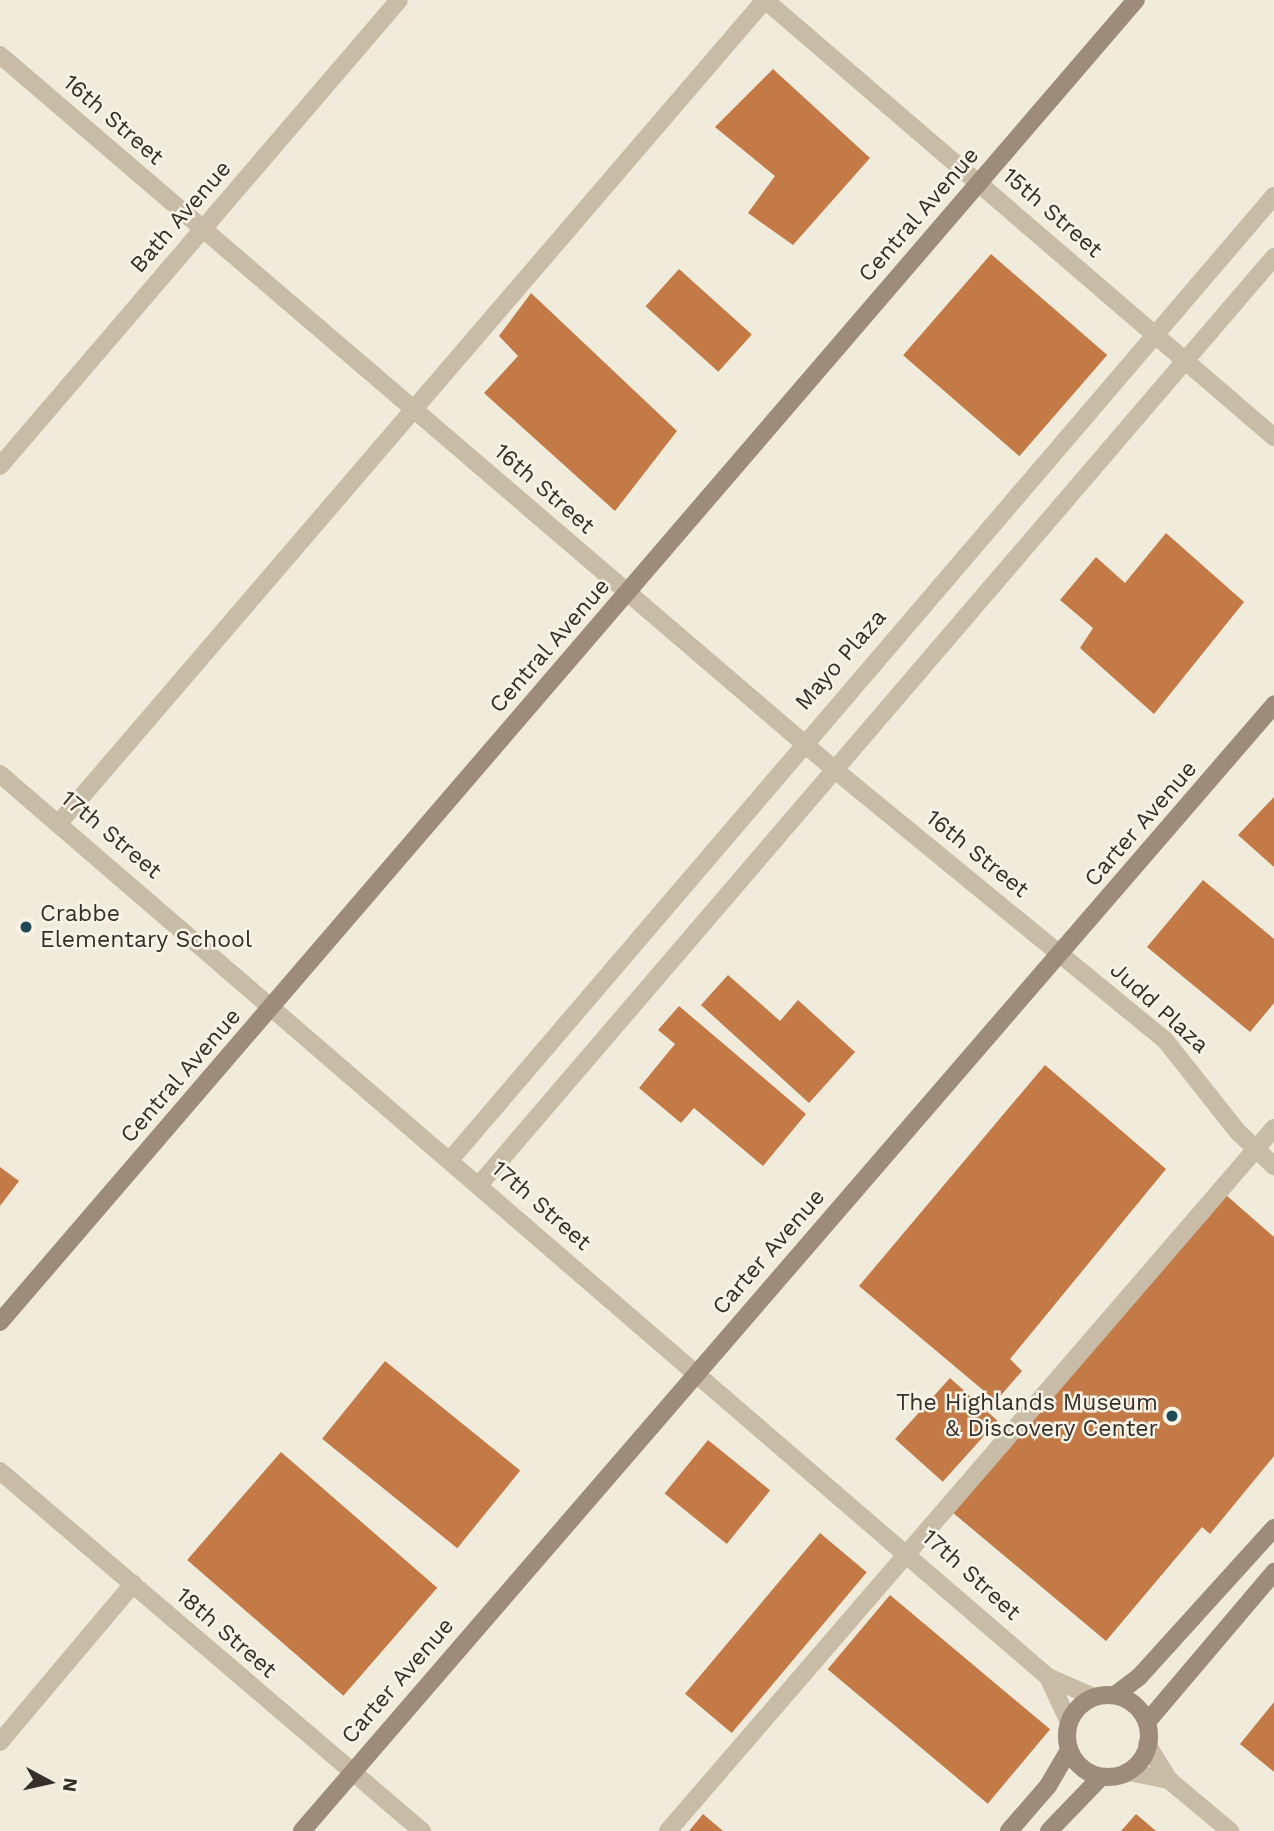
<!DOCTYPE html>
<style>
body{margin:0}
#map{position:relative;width:1274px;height:1831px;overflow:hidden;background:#f1ebdb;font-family:"Work Sans",sans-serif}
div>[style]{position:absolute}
.building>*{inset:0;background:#c37a47;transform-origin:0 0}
.lane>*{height:18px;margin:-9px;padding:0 9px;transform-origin:9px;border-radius:9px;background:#c9bca7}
.street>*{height:18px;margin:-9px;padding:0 9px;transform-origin:9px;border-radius:9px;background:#c9bca7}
.secondary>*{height:18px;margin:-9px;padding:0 9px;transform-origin:9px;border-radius:9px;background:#9d8c79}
.secondary>.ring{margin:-9px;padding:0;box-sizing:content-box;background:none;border:18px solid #9d8c79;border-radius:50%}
.dots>*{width:19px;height:19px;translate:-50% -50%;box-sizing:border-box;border:4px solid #f9f4e7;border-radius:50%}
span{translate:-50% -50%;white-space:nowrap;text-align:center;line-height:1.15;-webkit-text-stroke:5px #f9f4e7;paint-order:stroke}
.street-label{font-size:23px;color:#362e28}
.poi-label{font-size:23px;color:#362e28}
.left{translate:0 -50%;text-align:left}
.right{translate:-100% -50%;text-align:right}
.north{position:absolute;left:14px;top:1747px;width:70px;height:70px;-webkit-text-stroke:5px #f9f4e7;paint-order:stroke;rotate:98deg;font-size:19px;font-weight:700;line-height:28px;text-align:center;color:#362e28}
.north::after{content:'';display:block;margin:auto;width:24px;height:32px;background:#362e28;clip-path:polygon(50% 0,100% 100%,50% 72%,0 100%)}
</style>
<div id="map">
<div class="building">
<div style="clip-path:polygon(773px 69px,870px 158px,793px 245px,748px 213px,775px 176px,715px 127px)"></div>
<div style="left:991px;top:254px;width:154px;height:134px;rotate:41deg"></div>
<div style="left:679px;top:269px;width:98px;height:50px;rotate:42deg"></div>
<div style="clip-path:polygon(531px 293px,677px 431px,615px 511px,484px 393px,518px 356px,499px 336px)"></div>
<div style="clip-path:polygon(1166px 533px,1244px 602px,1154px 714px,1080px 648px,1093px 628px,1060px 600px,1096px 557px,1125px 583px)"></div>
<div style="clip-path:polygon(1274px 797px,1274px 867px,1238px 835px)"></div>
<div style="clip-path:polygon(1203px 880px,1274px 939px,1274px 1003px,1250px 1032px,1147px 947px)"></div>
<div style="clip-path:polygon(728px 975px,780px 1021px,798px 1000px,855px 1052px,809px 1103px,701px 1005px)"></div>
<div style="clip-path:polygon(679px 1006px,806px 1114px,763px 1166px,694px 1108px,681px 1123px,639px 1088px,675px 1044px,658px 1030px)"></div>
<div style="clip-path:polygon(1045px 1065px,1166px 1169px,1010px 1359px,1022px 1371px,996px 1401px,859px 1286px)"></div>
<div style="clip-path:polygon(0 1167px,19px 1181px,0 1206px)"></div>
<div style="clip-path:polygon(1226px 1195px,1274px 1237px,1274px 1456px,1210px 1534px,1202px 1527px,1106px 1641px,952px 1512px)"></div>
<div style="left:385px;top:1361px;width:174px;height:100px;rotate:39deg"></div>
<div style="left:950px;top:1378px;width:64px;height:82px;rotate:42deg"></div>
<div style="left:708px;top:1440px;width:80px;height:69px;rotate:39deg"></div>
<div style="left:281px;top:1452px;width:207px;height:143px;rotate:41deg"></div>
<div style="left:820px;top:1533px;width:61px;height:210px;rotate:40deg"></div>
<div style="left:890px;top:1595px;width:209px;height:97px;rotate:40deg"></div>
<div style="clip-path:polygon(1274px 1702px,1274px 1772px,1240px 1744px)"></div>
<div style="clip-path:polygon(703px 1814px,723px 1831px,689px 1831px)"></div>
<div style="clip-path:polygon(1136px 1814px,1156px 1831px,1121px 1831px)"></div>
</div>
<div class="lane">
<div style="left:59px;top:823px;width:1084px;rotate:-49.38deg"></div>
<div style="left:668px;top:1831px;width:928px;rotate:-49.24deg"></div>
</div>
<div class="street">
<div style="left:765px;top:0;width:671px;rotate:40.65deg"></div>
<div style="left:0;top:55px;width:1099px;rotate:40.57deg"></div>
<div style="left:835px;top:770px;width:426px;rotate:39.3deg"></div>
<div style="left:1165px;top:1040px;width:117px;rotate:51.6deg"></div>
<div style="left:1238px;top:1132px;width:50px;rotate:43.4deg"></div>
<div style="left:0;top:466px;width:613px;rotate:-49.43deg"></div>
<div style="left:0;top:774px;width:1383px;rotate:40.75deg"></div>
<div style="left:1048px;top:1677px;width:50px;rotate:23.5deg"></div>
<div style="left:450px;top:1160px;width:1268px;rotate:-49.48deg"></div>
<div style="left:479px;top:1185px;width:1222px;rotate:-49.41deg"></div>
<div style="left:0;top:1471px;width:555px;rotate:40.47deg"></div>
<div style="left:1048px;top:1677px;width:50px;rotate:65deg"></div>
<div style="left:0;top:1742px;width:207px;rotate:-49.9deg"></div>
<div style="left:1147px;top:1744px;width:42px;rotate:58.6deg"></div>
<div style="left:1169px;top:1780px;width:80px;rotate:39.9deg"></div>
<div style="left:1128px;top:1772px;width:42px;rotate:11deg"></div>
</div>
<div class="secondary">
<div style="left:0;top:1322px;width:1743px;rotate:-49.33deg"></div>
<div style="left:1115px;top:1695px;width:30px;rotate:-37deg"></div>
<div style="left:1139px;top:1677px;width:201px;rotate:-47.8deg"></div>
<div class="ring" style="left:1067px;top:1695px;width:64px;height:64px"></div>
<div style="left:1147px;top:1722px;width:197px;rotate:-49.7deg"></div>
<div style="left:302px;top:1831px;width:1488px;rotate:-49.2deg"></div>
<div style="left:1009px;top:1831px;width:60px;rotate:-49.1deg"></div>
<div style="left:1048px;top:1786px;width:42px;rotate:-59.7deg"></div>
<div style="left:1049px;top:1831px;width:75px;rotate:-46.1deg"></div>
</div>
<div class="dots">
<div style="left:26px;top:927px;background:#1e4956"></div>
<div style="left:1172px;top:1416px;background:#1e4956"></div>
</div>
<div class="street-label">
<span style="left:113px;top:120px;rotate:41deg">16th Street</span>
<span style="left:1052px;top:213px;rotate:41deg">15th Street</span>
<span style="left:919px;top:215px;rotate:-49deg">Central Avenue</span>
<span style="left:181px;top:217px;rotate:-49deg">Bath Avenue</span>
<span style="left:544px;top:489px;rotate:41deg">16th Street</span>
<span style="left:550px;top:646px;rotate:-49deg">Central Avenue</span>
<span style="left:841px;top:660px;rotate:-49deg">Mayo Plaza</span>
<span style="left:1141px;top:824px;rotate:-49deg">Carter Avenue</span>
<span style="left:111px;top:835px;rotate:40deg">17th Street</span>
<span style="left:977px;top:854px;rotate:39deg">16th Street</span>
<span style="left:1159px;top:1008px;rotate:42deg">Judd Plaza</span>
<span style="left:181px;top:1076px;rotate:-49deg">Central Avenue</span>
<span style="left:541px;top:1206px;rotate:41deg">17th Street</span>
<span style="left:769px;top:1252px;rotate:-49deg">Carter Avenue</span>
<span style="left:971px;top:1575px;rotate:42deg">17th Street</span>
<span style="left:226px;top:1633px;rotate:41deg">18th Street</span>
<span style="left:398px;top:1681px;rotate:-49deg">Carter Avenue</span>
</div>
<div class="poi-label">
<span class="left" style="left:40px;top:927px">Crabbe<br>Elementary School</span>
<span class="right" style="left:1158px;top:1416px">The Highlands Museum<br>&amp; Discovery Center</span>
</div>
<div class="north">N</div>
</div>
